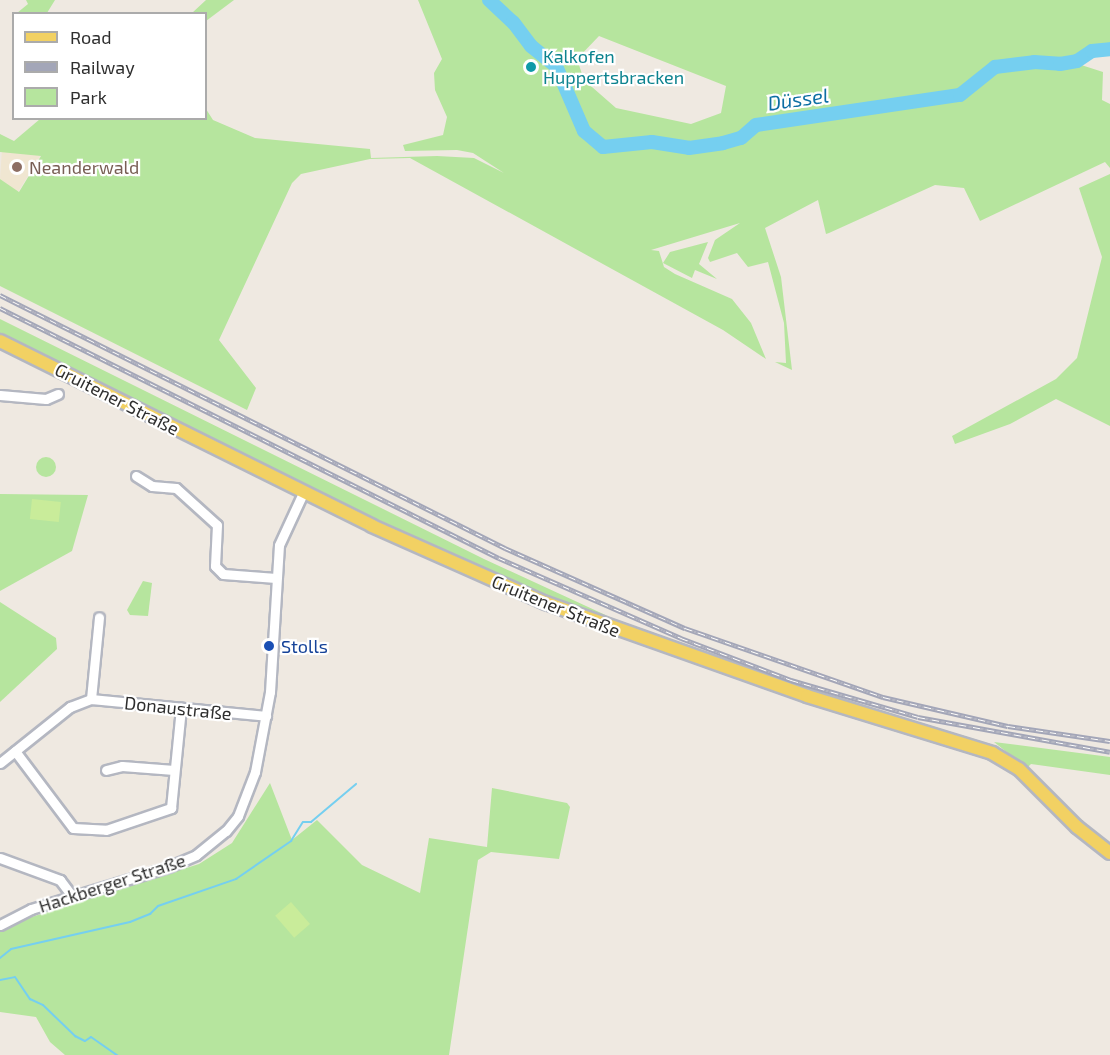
<!DOCTYPE html>
<meta charset="utf-8">
<style>
body{margin:0}
#map{position:relative;width:1110px;height:1055px;overflow:hidden;background:#efe9e1;font-family:"Exo 2",sans-serif}
div>[style]{position:absolute}
.education>*{inset:0;background:#f0e6d1}
.green>*{inset:0;background:#b6e59e}
.round{border-radius:50%}
.pitch>*{inset:0;background:#c9ec9a;transform-origin:0 0}
.stream>*{height:2px;margin:-1px;padding:0 1px;transform-origin:1px;border-radius:1px;background:#75cff0}
.river>*{height:14px;margin:-7px;padding:0 7px;transform-origin:7px;border-radius:7px;background:#75cff0}
.roads{filter:drop-shadow(2px 0 #b4b7c1) drop-shadow(-2px 0 #b4b7c1) drop-shadow(0 2px #b4b7c1) drop-shadow(0 -2px #b4b7c1)}
.minor>*{height:9px;margin:-4.5px;padding:0 4.5px;transform-origin:4.5px;border-radius:4.5px;background:#fff}
.major>*{height:12px;margin:-6px;padding:0 6px;transform-origin:6px;border-radius:6px;background:#f2d163}
.rail>*{height:4.5px;margin-top:-2.25px;transform-origin:0;background:repeating-linear-gradient(90deg,#fff 0 7px,#a3a6b8 0 14px);box-sizing:border-box;border-block:2px solid #a3a6b8}
.dots>*{width:16px;height:16px;translate:-50% -50%;box-sizing:border-box;border:3px solid #fff;border-radius:50%}
span{translate:-50% -50%;white-space:nowrap;text-align:center;line-height:1.15;-webkit-text-stroke:4.5px #fff;paint-order:stroke}
.culture-label{font-size:18px;color:#0d838f}
.left{translate:0 -50%;text-align:left}
.education-label{font-size:18px;color:#785e54}
.street-label{font-size:18px;color:#2e2e2e}
.transit-label{font-size:18px;color:#164399}
.water-label{font-size:20px;color:#0d6fa3;font-style:italic}
.legend{position:absolute;left:12px;top:12px;width:195px;height:108px;box-sizing:border-box;background:#fff;border:2px solid #ababab;margin:0;padding:8px 10px;list-style:none;font-size:18px;color:#2e2e2e}
.legend li{display:flex;align-items:center;gap:12px;height:30px}
.legend b{width:30px;border:2px solid #ababab}
</style>
<div id="map">
<div class="education">
<div style="clip-path:polygon(2px 149px,41px 155px,18px 192px,0 179px)"></div>
</div>
<div class="green">
<div style="clip-path:polygon(26px 0,55px 0,47px 13px,17px 13px,28px 4px)"></div>
<div style="clip-path:polygon(206px 0,234px 0,206px 21px,206px 14px,192px 13px)"></div>
<div style="clip-path:polygon(evenodd,418px 0,1110px 0,1110px 47px,1075px 63px,1103px 72px,1102px 100px,1110px 104px,1110px 168px,1105px 162px,980px 221px,964px 188px,935px 185px,829px 233px,826px 234px,818px 200px,765px 228px,781px 277px,792px 370px,775px 362px,786px 363px,784px 323px,768px 262px,748px 267px,737px 253px,710px 262px,708px 258px,715px 240px,740px 223px,651px 250px,659px 251px,664px 267px,675px 274px,732px 299px,751px 323px,766px 359px,723px 330px,410px 158px,370px 159px,301px 174px,292px 183px,219px 340px,256px 388px,247px 410px,0 286px,0 179px,19px 192px,41px 156px,0 152px,0 134px,14px 141px,40px 119px,206px 118px,206px 109px,213px 120px,255px 138px,370px 149px,371px 158px,437px 156px,474px 158px,504px 173px,473px 153px,457px 150px,405px 151px,403px 145px,443px 135px,447px 117px,435px 90px,434px 73px,442px 59px,418px 0,599px 36px,726px 86px,721px 113px,691px 124px,616px 108px,584px 80px,577px 59px,599px 36px)"></div>
<div style="clip-path:polygon(1110px 174px,1110px 426px,1056px 399px,1010px 424px,955px 444px,952px 436px,1056px 379px,1077px 358px,1102px 257px,1079px 188px)"></div>
<div style="clip-path:polygon(708px 242px,699px 264px,717px 279px,695px 270px,692px 278px,663px 263px,670px 252px)"></div>
<div style="clip-path:polygon(0 319px,484px 559px,638px 630px,637px 634px,414px 543px,0 337px)"></div>
<div class="round" style="left:36px;top:457px;width:20px;height:20px"></div>
<div style="clip-path:polygon(0 494px,88px 495px,72px 551px,0 591px)"></div>
<div style="clip-path:polygon(143px 581px,152px 583px,148px 616px,130px 615px,127px 610px)"></div>
<div style="clip-path:polygon(0 602px,56px 638px,57px 649px,0 702px)"></div>
<div style="clip-path:polygon(994px 742px,1110px 757px,1110px 775px,1031px 764px,1027px 768px)"></div>
<div style="clip-path:polygon(270px 783px,292px 840px,317px 820px,362px 865px,420px 893px,429px 838px,487px 847px,492px 788px,567px 803px,570px 807px,559px 859px,491px 852px,478px 860px,449px 1055px,65px 1055px,50px 1042px,36px 1017px,0 1012px,0 927px,199px 864px,232px 843px)"></div>
</div>
<div class="pitch">
<div style="left:32px;top:499px;width:29px;height:20px;rotate:6deg"></div>
<div style="left:291px;top:902px;width:29px;height:21px;rotate:49deg"></div>
</div>
<div class="stream">
<div style="left:0;top:958px;width:14px;rotate:-39deg"></div>
<div style="left:11px;top:949px;width:122px;rotate:-12.8deg"></div>
<div style="left:130px;top:922px;width:22px;rotate:-22deg"></div>
<div style="left:150px;top:914px;width:11px;rotate:-45deg"></div>
<div style="left:158px;top:906px;width:83px;rotate:-19.1deg"></div>
<div style="left:236px;top:879px;width:67px;rotate:-34.6deg"></div>
<div style="left:291px;top:841px;width:22px;rotate:-58deg"></div>
<div style="left:303px;top:822px;width:8px"></div>
<div style="left:311px;top:822px;width:59px;rotate:-40.2deg"></div>
<div style="left:0;top:980px;width:15px;rotate:-11deg"></div>
<div style="left:15px;top:977px;width:27px;rotate:56deg"></div>
<div style="left:30px;top:999px;width:14px;rotate:25deg"></div>
<div style="left:43px;top:1005px;width:45px;rotate:44.1deg"></div>
<div style="left:75px;top:1036px;width:11px;rotate:27deg"></div>
<div style="left:85px;top:1041px;width:7px;rotate:-34deg"></div>
<div style="left:91px;top:1037px;width:32px;rotate:35deg"></div>
</div>
<div class="river">
<div style="left:489px;top:0;width:33px;rotate:43deg"></div>
<div style="left:513px;top:22px;width:30px;rotate:53deg"></div>
<div style="left:531px;top:46px;width:32px;rotate:39deg"></div>
<div style="left:556px;top:66px;width:71px;rotate:66.7deg"></div>
<div style="left:584px;top:131px;width:25px;rotate:40deg"></div>
<div style="left:603px;top:147px;width:49px;rotate:-5.8deg"></div>
<div style="left:652px;top:142px;width:37px;rotate:9deg"></div>
<div style="left:689px;top:148px;width:34px;rotate:-8deg"></div>
<div style="left:723px;top:143px;width:19px;rotate:-16deg"></div>
<div style="left:741px;top:138px;width:20px;rotate:-41deg"></div>
<div style="left:756px;top:125px;width:206px;rotate:-8.4deg"></div>
<div style="left:960px;top:95px;width:45px;rotate:-38.7deg"></div>
<div style="left:995px;top:67px;width:39px;rotate:-7deg"></div>
<div style="left:1034px;top:62px;width:26px;rotate:4deg"></div>
<div style="left:1060px;top:64px;width:17px;rotate:-10deg"></div>
<div style="left:1077px;top:61px;width:18px;rotate:-34deg"></div>
<div style="left:1092px;top:51px;width:18px;rotate:-6deg"></div>
</div>
<div class="roads">
<div class="minor">
<div style="left:0;top:395px;width:46px;rotate:5deg"></div>
<div style="left:46px;top:399px;width:13px;rotate:-23deg"></div>
<div style="left:136px;top:476px;width:19px;rotate:32deg"></div>
<div style="left:152px;top:486px;width:24px;rotate:5deg"></div>
<div style="left:176px;top:488px;width:55px;rotate:42.1deg"></div>
<div style="left:217px;top:525px;width:41px;rotate:92.8deg"></div>
<div style="left:215px;top:566px;width:11px;rotate:45deg"></div>
<div style="left:223px;top:574px;width:53px;rotate:4.3deg"></div>
<div style="left:91px;top:699px;width:82px;rotate:-84.4deg"></div>
<div style="left:15px;top:751px;width:96px;rotate:53deg"></div>
<div style="left:73px;top:828px;width:33px;rotate:3deg"></div>
<div style="left:106px;top:830px;width:69px;rotate:-18.7deg"></div>
<div style="left:171px;top:808px;width:101px;rotate:-84.3deg"></div>
<div style="left:0;top:763px;width:90px;rotate:-38.7deg"></div>
<div style="left:70px;top:707px;width:22px;rotate:-21deg"></div>
<div style="left:91px;top:699px;width:176px;rotate:5.5deg"></div>
<div style="left:106px;top:770px;width:16px;rotate:-14deg"></div>
<div style="left:122px;top:766px;width:52px;rotate:4.4deg"></div>
<div style="left:0;top:858px;width:64px;rotate:20.1deg"></div>
<div style="left:60px;top:880px;width:20px;rotate:53deg"></div>
<div style="left:0;top:925px;width:35px;rotate:-27deg"></div>
<div style="left:31px;top:909px;width:143px;rotate:-17deg"></div>
<div style="left:168px;top:867px;width:30px;rotate:-23deg"></div>
<div style="left:196px;top:855px;width:38px;rotate:-39deg"></div>
<div style="left:226px;top:831px;width:19px;rotate:-51deg"></div>
<div style="left:238px;top:816px;width:47px;rotate:-68.9deg"></div>
<div style="left:255px;top:772px;width:81px;rotate:-79.4deg"></div>
<div style="left:270px;top:692px;width:147px;rotate:-86.5deg"></div>
<div style="left:279px;top:545px;width:57px;rotate:-65.2deg"></div>
</div>
<div class="major">
<div style="left:0;top:341px;width:415px;rotate:26.4deg"></div>
<div style="left:372px;top:526px;width:190px;rotate:23.9deg"></div>
<div style="left:546px;top:603px;width:277px;rotate:19.6deg"></div>
<div style="left:807px;top:696px;width:194px;rotate:17.1deg"></div>
<div style="left:992px;top:753px;width:31px;rotate:31deg"></div>
<div style="left:1019px;top:769px;width:82px;rotate:45deg"></div>
<div style="left:1077px;top:827px;width:42px;rotate:38.2deg"></div>
</div>
</div>
<div class="rail">
<div style="left:0;top:295px;width:565px;rotate:26.61deg"></div>
<div style="left:505px;top:548px;width:197px;rotate:24deg"></div>
<div style="left:685px;top:628px;width:210px;rotate:19.2deg"></div>
<div style="left:883px;top:697px;width:128px;rotate:13.1deg"></div>
<div style="left:1008px;top:726px;width:103px;rotate:8.4deg"></div>
<div style="left:0;top:308px;width:558px;rotate:26.61deg"></div>
<div style="left:499px;top:558px;width:199px;rotate:23.7deg"></div>
<div style="left:681px;top:638px;width:118px;rotate:20.9deg"></div>
<div style="left:791px;top:680px;width:132px;rotate:16.2deg"></div>
<div style="left:918px;top:717px;width:195px;rotate:10.3deg"></div>
</div>
<div class="dots">
<div style="left:531px;top:67px;background:#0f9aa8"></div>
<div style="left:17px;top:167px;background:#8d6e63"></div>
<div style="left:269px;top:646px;background:#1a4fb4"></div>
</div>
<div class="culture-label">
<span class="left" style="left:543px;top:67px">Kalkofen<br>Huppertsbracken</span>
</div>
<div class="education-label">
<span class="left" style="left:29px;top:167px">Neanderwald</span>
</div>
<div class="street-label">
<span style="left:117px;top:399px;rotate:27deg">Gruitener Straße</span>
<span style="left:556px;top:606px;rotate:22deg">Gruitener Straße</span>
<span style="left:178px;top:708px;rotate:6deg">Donaustraße</span>
<span style="left:112px;top:883px;rotate:-18deg">Hackberger Straße</span>
</div>
<div class="transit-label">
<span class="left" style="left:281px;top:646px">Stolls</span>
</div>
<div class="water-label">
<span style="left:798px;top:99px;rotate:-8deg">Düssel</span>
</div>
<ul class="legend">
<li><b style="height:8px;background:#f2d163"></b>Road</li>
<li><b style="height:8px;background:#a3a6b8"></b>Railway</li>
<li><b style="height:16px;background:#b6e59e"></b>Park</li>
</ul>
</div>
